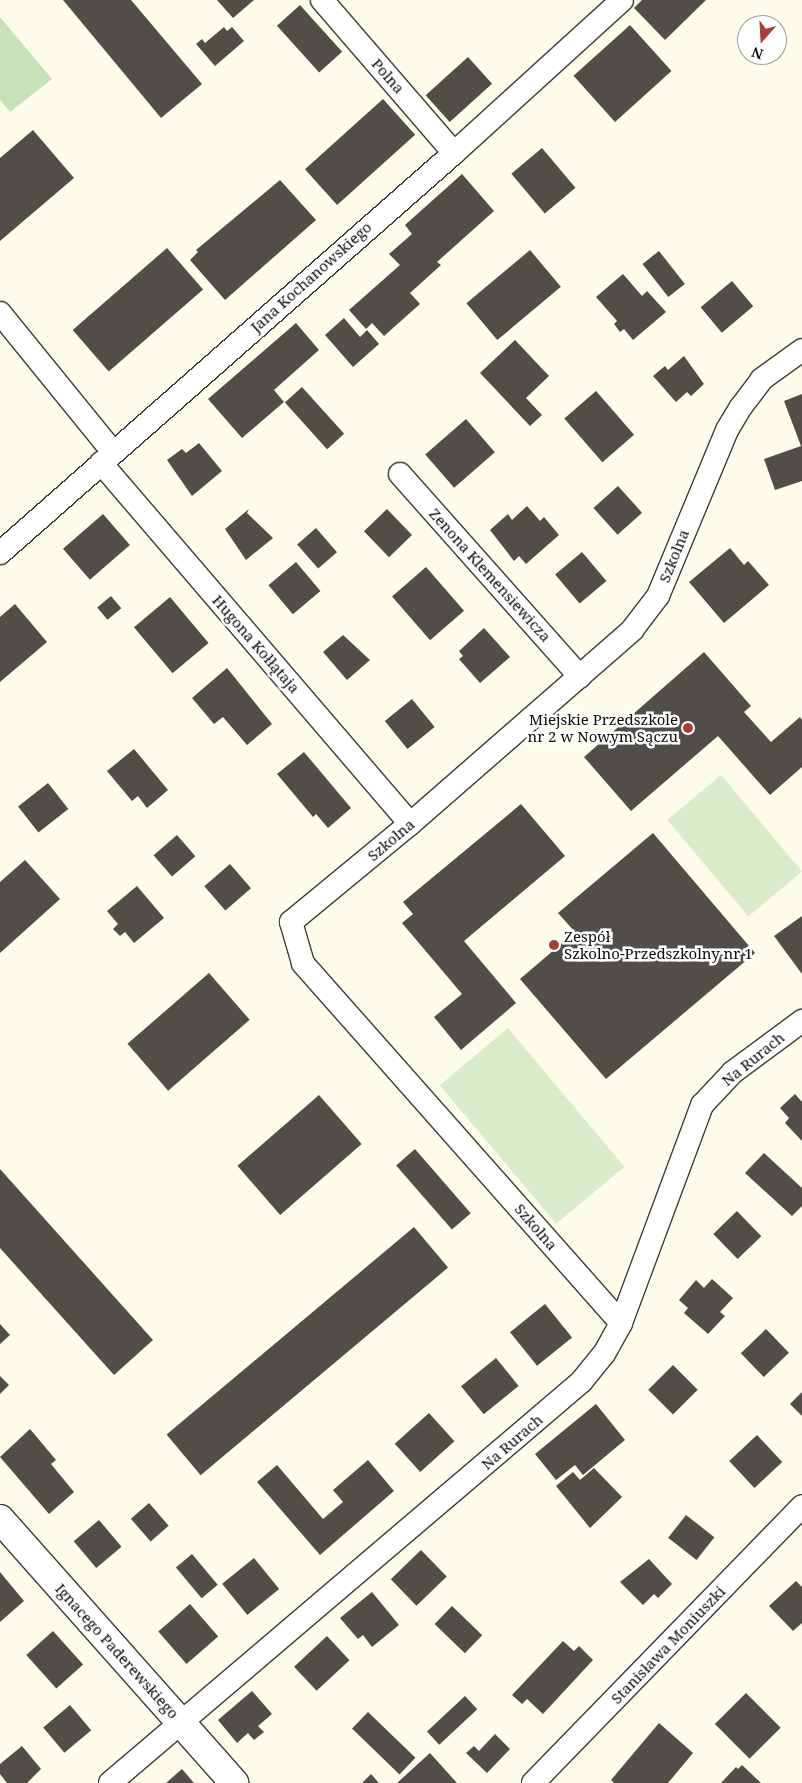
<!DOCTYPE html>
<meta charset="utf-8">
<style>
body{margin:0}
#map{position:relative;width:802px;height:1783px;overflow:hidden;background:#fdfcea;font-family:"Noto Serif",serif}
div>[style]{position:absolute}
.green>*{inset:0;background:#c7e2b8}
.pitch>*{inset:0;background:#d9ebc9;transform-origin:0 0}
.building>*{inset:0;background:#514d48;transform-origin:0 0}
.roads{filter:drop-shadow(1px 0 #3d3d3d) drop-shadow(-1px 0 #3d3d3d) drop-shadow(0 1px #3d3d3d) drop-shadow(0 -1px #3d3d3d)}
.minor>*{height:22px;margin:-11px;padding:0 11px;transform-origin:11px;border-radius:11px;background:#fff}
.tertiary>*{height:28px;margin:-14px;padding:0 14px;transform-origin:14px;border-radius:14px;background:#fff}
.dots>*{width:14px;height:14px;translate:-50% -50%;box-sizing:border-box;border:2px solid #fff;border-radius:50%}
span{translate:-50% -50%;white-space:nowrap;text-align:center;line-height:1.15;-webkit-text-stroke:5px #fff;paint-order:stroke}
.street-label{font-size:15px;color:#0a0a0a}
.poi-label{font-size:15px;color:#0a0a0a}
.right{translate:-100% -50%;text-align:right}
.left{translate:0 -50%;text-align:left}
.north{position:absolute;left:737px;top:15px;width:50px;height:50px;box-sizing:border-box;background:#fff;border:1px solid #9d9d9d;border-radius:50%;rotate:199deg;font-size:14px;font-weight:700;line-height:20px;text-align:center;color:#0a0a0a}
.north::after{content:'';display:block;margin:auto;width:18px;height:22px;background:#a94133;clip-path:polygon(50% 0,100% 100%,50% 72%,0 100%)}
</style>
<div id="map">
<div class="green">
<div style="clip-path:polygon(0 17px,52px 79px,10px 112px,0 100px)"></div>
</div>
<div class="pitch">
<div style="left:721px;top:775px;width:126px;height:70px;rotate:50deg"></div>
<div style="left:508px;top:1028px;width:181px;height:89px;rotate:50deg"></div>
</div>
<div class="building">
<div style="clip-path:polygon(63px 0,131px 0,202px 84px,161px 118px)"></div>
<div style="clip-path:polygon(217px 0,254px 0,233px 18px)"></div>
<div style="clip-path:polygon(642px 0,706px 0,665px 40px,634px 8px)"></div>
<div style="left:300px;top:5px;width:63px;height:31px;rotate:48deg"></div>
<div style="left:630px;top:25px;width:62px;height:76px;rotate:48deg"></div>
<div style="clip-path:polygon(224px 27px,227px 31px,232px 27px,244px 41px,215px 66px,196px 44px,202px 39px,205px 43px)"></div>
<div style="left:468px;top:57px;width:36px;height:57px;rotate:48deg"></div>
<div style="left:383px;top:99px;width:48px;height:105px;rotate:48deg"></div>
<div style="clip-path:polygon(33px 130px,74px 178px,0 241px,0 158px)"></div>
<div style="left:542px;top:148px;width:52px;height:40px;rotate:50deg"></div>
<div style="clip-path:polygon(462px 174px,494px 211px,437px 262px,441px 265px,410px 293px,420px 304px,384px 336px,372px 323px,366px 329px,349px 310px,400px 265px,389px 254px,412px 234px,405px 225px)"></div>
<div style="clip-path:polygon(280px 180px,316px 220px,225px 300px,190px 260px,198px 252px,196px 250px)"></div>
<div style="left:167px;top:248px;width:55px;height:125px;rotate:49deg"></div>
<div style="left:530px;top:250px;width:48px;height:83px;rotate:50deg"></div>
<div style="left:659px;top:251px;width:42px;height:21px;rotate:52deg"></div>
<div style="clip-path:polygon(623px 274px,642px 296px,647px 291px,666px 312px,633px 340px,624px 329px,620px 332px,614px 324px,617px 321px,596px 297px)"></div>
<div style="left:732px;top:281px;width:33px;height:41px;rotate:50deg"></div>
<div style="clip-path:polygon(344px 318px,360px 337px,367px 330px,379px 344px,353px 367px,325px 335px)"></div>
<div style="clip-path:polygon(296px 323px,319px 350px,274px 390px,284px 402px,242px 438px,208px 399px)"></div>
<div style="clip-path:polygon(515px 340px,549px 376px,526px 398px,542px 415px,530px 426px,480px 373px)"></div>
<div style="clip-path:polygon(684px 356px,704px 384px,691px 396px,687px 392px,676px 402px,653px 376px,665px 366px,668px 370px)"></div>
<div style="left:302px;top:387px;width:63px;height:23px;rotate:48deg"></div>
<div style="left:596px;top:391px;width:58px;height:42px;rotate:49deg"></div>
<div style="clip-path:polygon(802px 394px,802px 481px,775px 490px,764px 459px,801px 446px,784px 401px)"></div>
<div style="left:466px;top:419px;width:44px;height:54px;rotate:49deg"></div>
<div style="clip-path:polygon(199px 443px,222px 471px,192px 496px,167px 460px,182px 449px,186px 453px)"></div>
<div style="left:618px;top:486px;width:36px;height:33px;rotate:48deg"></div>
<div style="clip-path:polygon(527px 506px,540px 521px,544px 517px,559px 535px,526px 564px,519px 556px,514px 561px,490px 530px,508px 514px,512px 520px)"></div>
<div style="clip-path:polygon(249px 509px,247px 513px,273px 538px,246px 560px,225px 529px)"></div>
<div style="left:387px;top:509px;width:36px;height:32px;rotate:46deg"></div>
<div style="left:103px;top:514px;width:41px;height:53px;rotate:49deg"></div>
<div style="left:316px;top:528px;width:32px;height:25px;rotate:49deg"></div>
<div style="clip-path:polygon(730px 548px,744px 565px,748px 561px,769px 585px,724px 623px,689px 582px)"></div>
<div style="left:582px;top:552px;width:38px;height:35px;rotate:50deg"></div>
<div style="left:296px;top:562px;width:38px;height:36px;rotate:50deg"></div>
<div style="left:426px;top:567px;width:58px;height:45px;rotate:49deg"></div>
<div style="left:111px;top:596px;width:16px;height:18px;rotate:50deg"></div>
<div style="left:170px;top:597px;width:60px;height:47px;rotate:50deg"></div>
<div style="clip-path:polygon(15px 604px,47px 642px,0 682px,0 617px)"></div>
<div style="clip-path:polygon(484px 628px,510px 657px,480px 683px,459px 659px,463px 656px,459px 651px)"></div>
<div style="clip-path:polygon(343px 635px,370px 660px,347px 680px,323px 652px)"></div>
<div style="clip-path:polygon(704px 652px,751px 706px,744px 712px,771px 742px,800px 717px,802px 720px,802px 767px,770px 795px,718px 736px,631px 811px,584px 757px)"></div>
<div style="clip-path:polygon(227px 668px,272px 724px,247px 745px,223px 717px,214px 724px,192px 698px)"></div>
<div style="left:412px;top:699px;width:36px;height:35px;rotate:51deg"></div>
<div style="clip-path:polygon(134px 749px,168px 790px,147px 808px,138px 796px,132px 801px,107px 771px)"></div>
<div style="clip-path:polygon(304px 752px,351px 808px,328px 828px,316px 814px,313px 817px,277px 774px)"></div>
<div style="left:48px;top:783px;width:33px;height:38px;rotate:52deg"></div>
<div style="clip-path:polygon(521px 804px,565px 856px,464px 941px,516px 1003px,461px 1050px,434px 1017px,462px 994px,402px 923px,413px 914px,403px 902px)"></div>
<div style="clip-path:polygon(653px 833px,755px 953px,606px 1079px,520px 979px,575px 932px,558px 913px)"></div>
<div style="left:177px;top:835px;width:28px;height:31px;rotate:49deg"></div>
<div style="clip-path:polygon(25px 860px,60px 899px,0 953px,0 882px)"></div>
<div style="left:230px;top:864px;width:32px;height:34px;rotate:49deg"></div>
<div style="clip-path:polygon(137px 886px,164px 918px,134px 943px,125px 932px,120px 936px,113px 929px,118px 924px,107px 911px)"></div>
<div style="clip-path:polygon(802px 916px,802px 974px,774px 936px)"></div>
<div style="left:209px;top:973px;width:62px;height:108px;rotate:49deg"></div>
<div style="clip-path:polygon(795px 1094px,802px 1102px,802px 1141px,785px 1123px,789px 1118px,780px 1108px)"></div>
<div style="left:319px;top:1095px;width:65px;height:108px;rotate:49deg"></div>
<div style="left:415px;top:1149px;width:85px;height:25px;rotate:49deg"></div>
<div style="clip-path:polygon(764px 1153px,802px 1188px,802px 1206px,792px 1216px,745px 1173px)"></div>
<div style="clip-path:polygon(0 1169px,153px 1340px,114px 1375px,0 1248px)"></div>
<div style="left:737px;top:1211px;width:35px;height:33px;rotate:46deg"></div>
<div style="left:414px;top:1227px;width:53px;height:323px;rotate:50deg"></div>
<div style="clip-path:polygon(712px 1279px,733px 1298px,720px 1312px,725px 1316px,708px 1334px,684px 1313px,688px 1308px,679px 1300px,696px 1280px,704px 1288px)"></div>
<div style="left:545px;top:1304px;width:43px;height:45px;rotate:51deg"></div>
<div style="clip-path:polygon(0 1324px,10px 1335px,0 1344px)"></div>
<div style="left:766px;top:1329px;width:33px;height:35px;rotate:46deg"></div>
<div style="left:496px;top:1358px;width:36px;height:45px;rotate:51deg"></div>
<div style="left:673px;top:1365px;width:35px;height:35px;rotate:45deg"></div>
<div style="clip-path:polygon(0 1376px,9px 1385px,0 1394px)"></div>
<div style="clip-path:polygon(802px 1392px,802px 1416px,790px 1404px)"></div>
<div style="clip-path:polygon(596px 1404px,625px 1440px,583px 1475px,575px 1465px,556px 1480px,535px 1454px)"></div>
<div style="left:429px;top:1413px;width:38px;height:46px;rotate:48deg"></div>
<div style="clip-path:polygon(30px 1429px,56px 1460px,51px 1464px,74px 1492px,49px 1514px,0 1457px)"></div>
<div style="left:757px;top:1435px;width:37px;height:38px;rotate:47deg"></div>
<div style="clip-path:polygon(368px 1460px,394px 1491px,320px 1555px,257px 1482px,277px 1465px,323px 1519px,343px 1502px,333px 1490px)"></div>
<div style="clip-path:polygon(594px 1468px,622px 1497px,590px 1528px,556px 1486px,573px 1472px,580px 1480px)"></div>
<div style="left:149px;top:1503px;width:30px;height:24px;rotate:49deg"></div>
<div style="left:686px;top:1515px;width:36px;height:29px;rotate:38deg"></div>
<div style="left:99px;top:1520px;width:35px;height:33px;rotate:50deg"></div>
<div style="left:421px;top:1550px;width:37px;height:42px;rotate:46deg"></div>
<div style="left:192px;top:1554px;width:40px;height:21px;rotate:50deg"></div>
<div style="left:254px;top:1558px;width:40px;height:41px;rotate:51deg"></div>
<div style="clip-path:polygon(649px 1559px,672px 1584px,658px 1598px,654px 1594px,643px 1605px,620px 1582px)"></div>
<div style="clip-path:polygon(0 1572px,24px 1601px,0 1622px)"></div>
<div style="clip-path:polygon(796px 1581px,802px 1587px,802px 1623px,793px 1631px,769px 1606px)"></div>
<div style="clip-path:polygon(372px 1592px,399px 1625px,372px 1647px,363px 1635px,358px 1639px,340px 1618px)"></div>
<div style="left:190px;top:1604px;width:43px;height:42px;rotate:49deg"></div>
<div style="left:452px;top:1606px;width:42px;height:25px;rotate:44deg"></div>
<div style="left:53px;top:1631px;width:45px;height:36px;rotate:48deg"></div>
<div style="left:327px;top:1636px;width:33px;height:45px;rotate:47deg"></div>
<div style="clip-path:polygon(563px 1641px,574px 1651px,579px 1646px,593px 1660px,543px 1714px,527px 1699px,522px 1704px,512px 1695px)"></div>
<div style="clip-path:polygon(252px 1691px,272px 1714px,258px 1726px,264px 1732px,254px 1740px,248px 1733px,237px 1743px,218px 1720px)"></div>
<div style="left:746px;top:1693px;width:49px;height:44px;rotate:45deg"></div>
<div style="left:465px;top:1696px;width:18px;height:52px;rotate:47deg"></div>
<div style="left:70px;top:1705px;width:33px;height:35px;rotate:50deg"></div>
<div style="left:368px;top:1712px;width:66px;height:23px;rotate:44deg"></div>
<div style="clip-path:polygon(659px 1723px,693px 1753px,668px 1783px,614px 1783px,611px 1780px)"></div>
<div style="clip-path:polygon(495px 1734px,510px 1749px,487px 1773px,466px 1753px,474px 1746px,479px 1751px)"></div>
<div style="clip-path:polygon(22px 1746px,41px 1769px,27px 1783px,7px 1783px,0 1774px,0 1764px)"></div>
<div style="clip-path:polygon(430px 1753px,457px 1783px,397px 1783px)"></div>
<div style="clip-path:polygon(742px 1765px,761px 1783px,721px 1783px,736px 1767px,738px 1769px)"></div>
<div style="clip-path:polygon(182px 1769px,194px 1783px,166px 1783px)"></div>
<div style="clip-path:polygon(371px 1774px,379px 1783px,362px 1783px)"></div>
</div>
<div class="roads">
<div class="minor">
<div style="left:322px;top:0;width:202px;rotate:49.2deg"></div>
<div style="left:0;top:313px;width:179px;rotate:50.9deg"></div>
<div style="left:101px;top:463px;width:475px;rotate:49.4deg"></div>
<div style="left:400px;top:474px;width:271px;rotate:48.4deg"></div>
<div style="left:0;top:553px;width:605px;rotate:-41.38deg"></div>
<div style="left:454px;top:153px;width:227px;rotate:-42.3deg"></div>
<div style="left:621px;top:1323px;width:480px;rotate:-131.5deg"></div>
<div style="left:303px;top:963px;width:43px;rotate:-106.3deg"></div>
<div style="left:291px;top:922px;width:154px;rotate:-39.5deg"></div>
<div style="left:410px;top:824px;width:295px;rotate:-41.1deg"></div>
<div style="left:632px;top:630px;width:43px;rotate:-52.6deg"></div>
<div style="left:658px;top:596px;width:180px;rotate:-67.4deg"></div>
<div style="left:727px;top:430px;width:27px;rotate:-59deg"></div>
<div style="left:741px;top:407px;width:35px;rotate:-53deg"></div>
<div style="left:762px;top:379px;width:49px;rotate:-35.9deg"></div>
<div style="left:110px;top:1783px;width:619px;rotate:-40.41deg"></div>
<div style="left:581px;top:1382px;width:36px;rotate:-51deg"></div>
<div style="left:604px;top:1354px;width:35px;rotate:-61deg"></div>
<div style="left:621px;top:1323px;width:233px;rotate:-69.6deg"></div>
<div style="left:702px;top:1105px;width:45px;rotate:-46.8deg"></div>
<div style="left:733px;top:1072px;width:86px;rotate:-36.5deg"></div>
<div style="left:533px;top:1783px;width:386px;rotate:-45.8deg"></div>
</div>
<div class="tertiary">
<div style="left:0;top:1519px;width:353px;rotate:48.4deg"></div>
</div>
</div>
<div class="dots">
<div style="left:688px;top:728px;background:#a94133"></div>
<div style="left:554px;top:945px;background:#a94133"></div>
</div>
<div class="street-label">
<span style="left:388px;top:76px;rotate:49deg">Polna</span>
<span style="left:311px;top:277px;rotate:-42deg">Jana Kochanowskiego</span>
<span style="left:674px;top:556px;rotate:-68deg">Szkolna</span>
<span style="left:490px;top:575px;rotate:48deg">Zenona Klemensiewicza</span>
<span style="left:256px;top:644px;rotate:49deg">Hugona Kołłątaja</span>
<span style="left:391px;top:840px;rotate:-40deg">Szkolna</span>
<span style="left:753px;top:1059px;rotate:-39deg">Na Rurach</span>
<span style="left:536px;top:1227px;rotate:49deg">Szkolna</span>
<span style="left:512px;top:1442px;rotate:-41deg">Na Rurach</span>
<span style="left:668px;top:1645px;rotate:-46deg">Stanisława Moniuszki</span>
<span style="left:117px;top:1651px;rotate:48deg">Ignacego Paderewskiego</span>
</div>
<div class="poi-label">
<span class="right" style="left:678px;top:728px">Miejskie Przedszkole<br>nr 2 w Nowym Sączu</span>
<span class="left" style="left:564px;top:945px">Zespół<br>Szkolno-Przedszkolny nr 1</span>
</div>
<div class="north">N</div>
</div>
